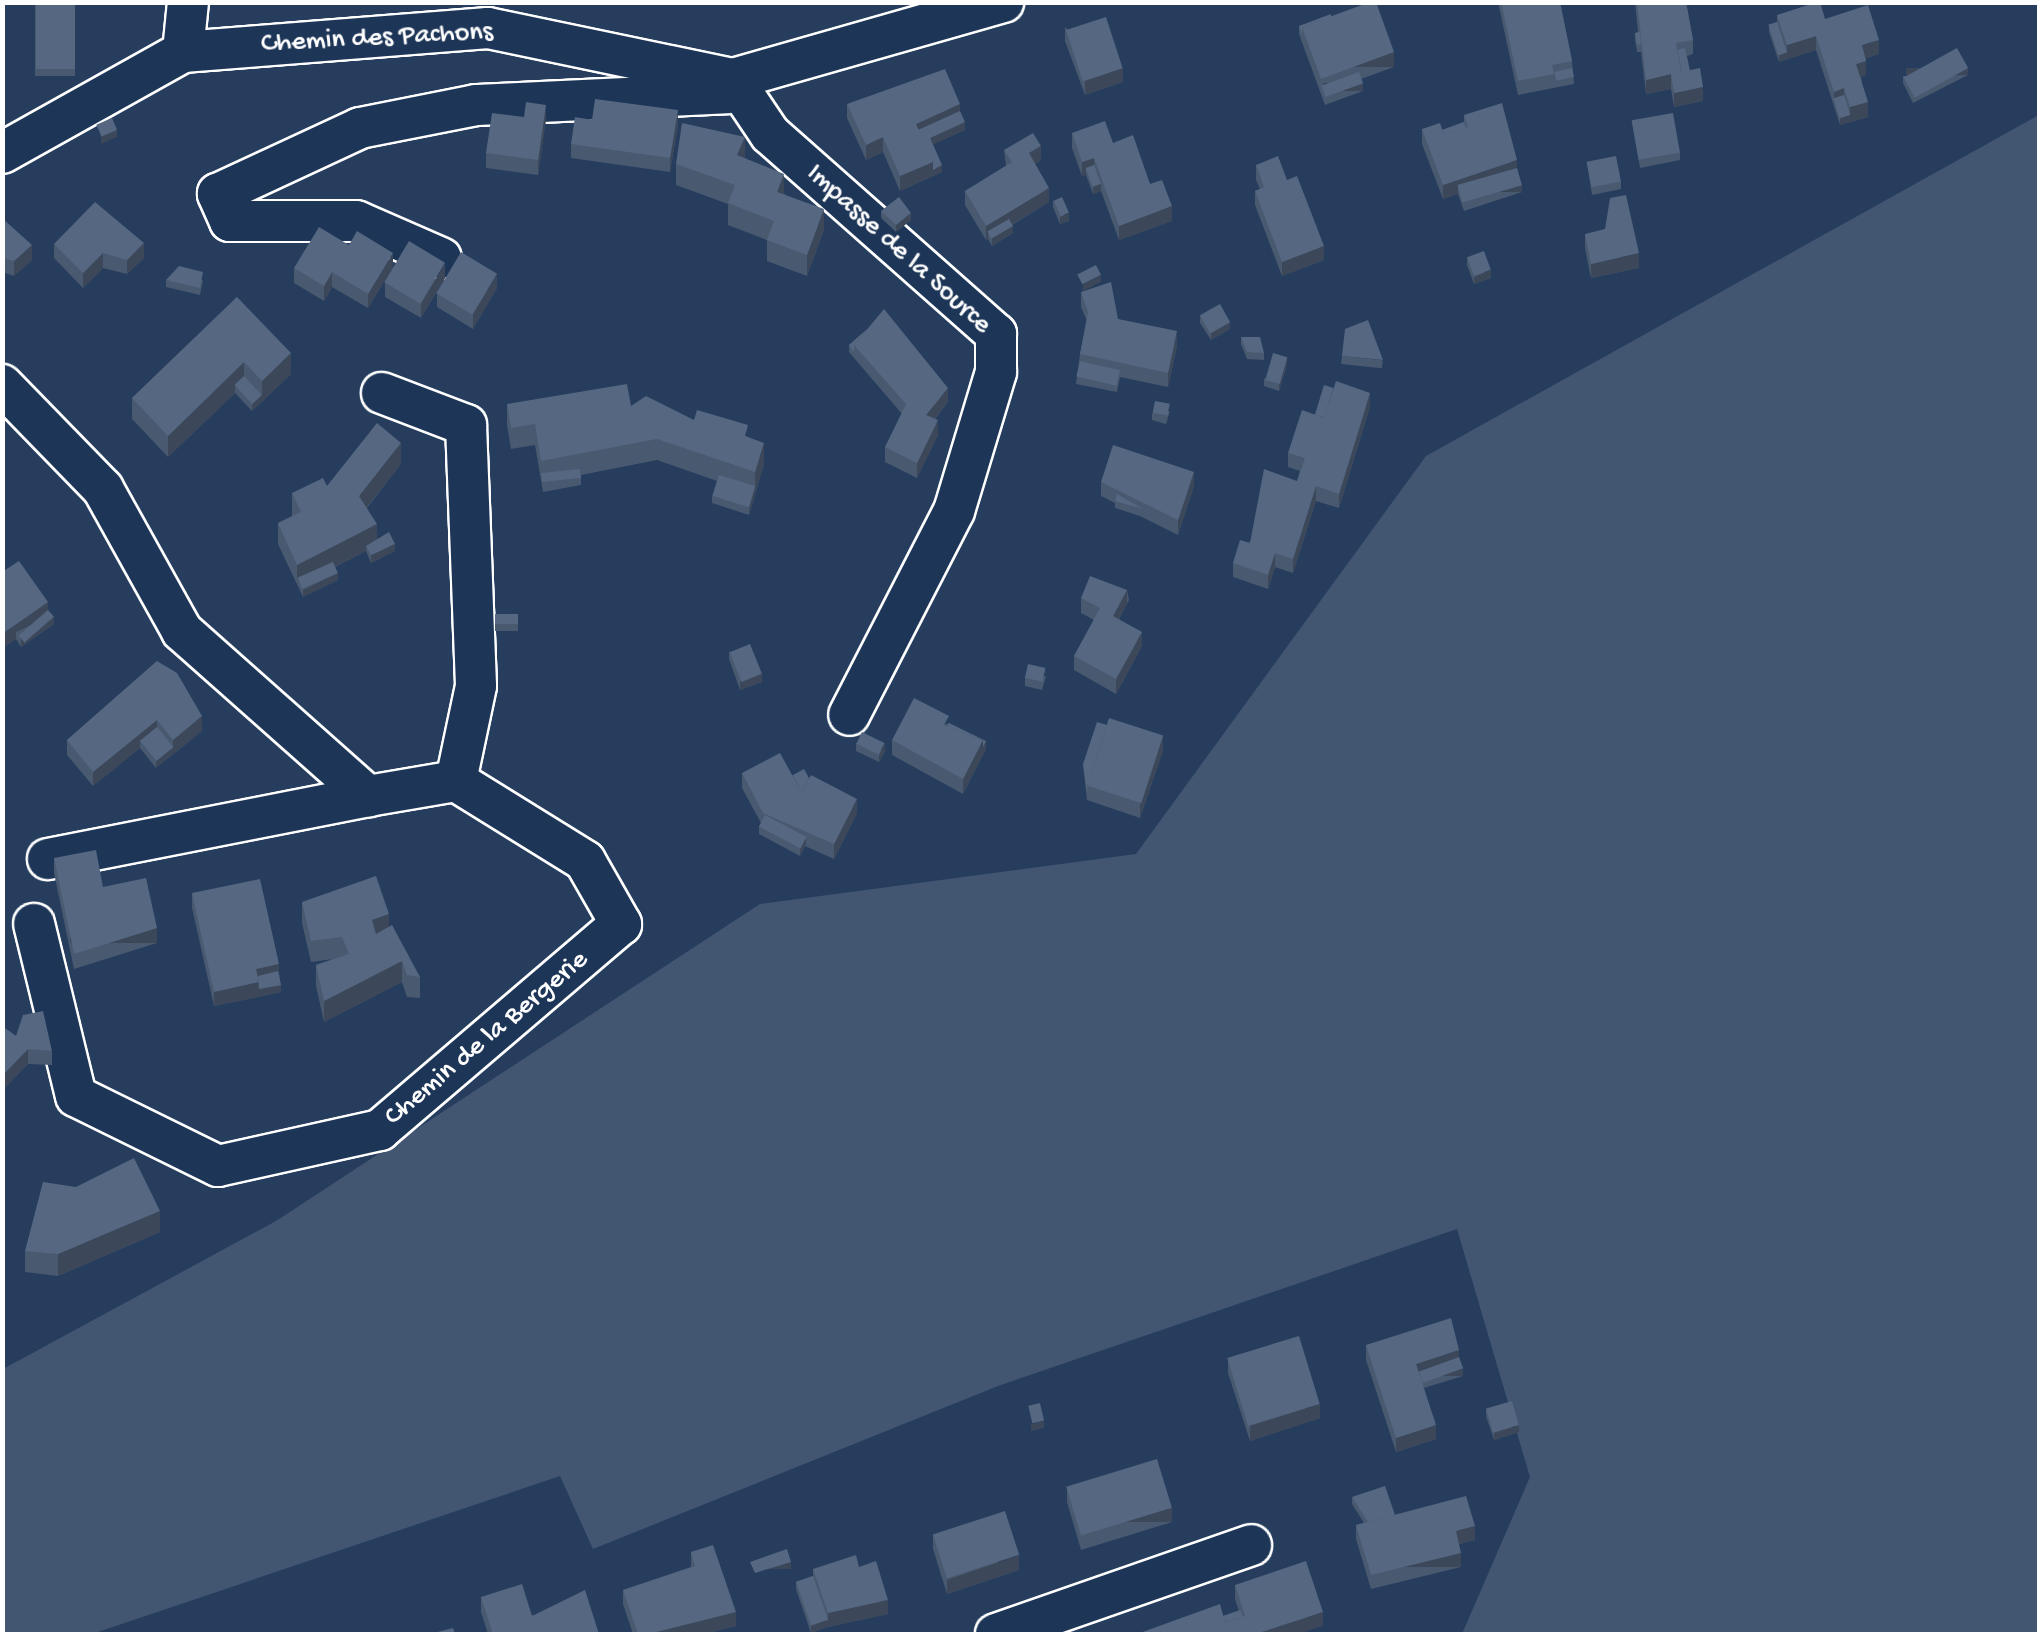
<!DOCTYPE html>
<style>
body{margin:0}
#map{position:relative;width:2042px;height:1637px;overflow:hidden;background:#263d5e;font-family:"Gochi Hand",sans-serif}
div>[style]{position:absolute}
.green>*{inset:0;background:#425672}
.roads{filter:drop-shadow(2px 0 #fff) drop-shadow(-2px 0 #fff) drop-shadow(0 2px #fff) drop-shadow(0 -2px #fff)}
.minor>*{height:40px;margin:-20px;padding:0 20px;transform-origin:20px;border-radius:20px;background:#1d3557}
.wall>*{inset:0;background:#49596f;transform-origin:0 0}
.shaded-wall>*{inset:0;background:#3c485a;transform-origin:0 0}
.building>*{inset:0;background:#556781;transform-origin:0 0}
span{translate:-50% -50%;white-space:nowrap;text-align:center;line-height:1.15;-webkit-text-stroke:8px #1d3557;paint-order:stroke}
.street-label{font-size:28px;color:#fff}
.frame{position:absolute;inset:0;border:5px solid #fff;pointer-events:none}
</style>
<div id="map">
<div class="green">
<div style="clip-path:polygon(2039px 115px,2039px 1634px,1462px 1634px,1530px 1477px,1457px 1229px,998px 1386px,593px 1549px,560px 1476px,92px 1634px,3px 1634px,3px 1369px,276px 1221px,760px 904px,1136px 854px,1426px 456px)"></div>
</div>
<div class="roads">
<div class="minor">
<div style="left:183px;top:52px;width:50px;rotate:-84.3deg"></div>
<div style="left:733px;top:79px;width:66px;rotate:56.1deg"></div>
<div style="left:770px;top:134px;width:302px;rotate:41.5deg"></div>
<div style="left:996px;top:334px;width:38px;rotate:90deg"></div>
<div style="left:996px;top:372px;width:145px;rotate:106.8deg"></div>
<div style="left:954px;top:511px;width:229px;rotate:117.2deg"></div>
<div style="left:2px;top:153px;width:207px;rotate:-29.2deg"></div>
<div style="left:183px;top:52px;width:306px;rotate:-4.5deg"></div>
<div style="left:488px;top:28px;width:250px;rotate:11.8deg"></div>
<div style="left:733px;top:79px;width:281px;rotate:-15.9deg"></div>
<div style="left:441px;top:258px;width:93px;rotate:-156.5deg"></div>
<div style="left:356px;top:221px;width:126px;rotate:180deg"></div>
<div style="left:230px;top:221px;width:30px;rotate:-114deg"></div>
<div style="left:218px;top:194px;width:157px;rotate:-24.9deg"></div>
<div style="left:360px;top:128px;width:118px;rotate:-11.2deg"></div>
<div style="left:476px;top:105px;width:252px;rotate:-2.7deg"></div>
<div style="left:2px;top:385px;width:145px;rotate:45.8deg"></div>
<div style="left:103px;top:489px;width:162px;rotate:60.9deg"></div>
<div style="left:182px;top:631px;width:249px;rotate:41.6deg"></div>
<div style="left:368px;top:796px;width:89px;rotate:-9.7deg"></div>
<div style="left:456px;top:781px;width:152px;rotate:31.8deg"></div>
<div style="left:585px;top:861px;width:73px;rotate:60.3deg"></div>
<div style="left:621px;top:924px;width:317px;rotate:139.5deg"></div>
<div style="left:380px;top:1130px;width:166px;rotate:167.5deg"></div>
<div style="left:218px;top:1166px;width:158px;rotate:-153.8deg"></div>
<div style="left:76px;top:1096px;width:177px;rotate:-103.7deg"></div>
<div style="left:382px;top:393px;width:90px;rotate:20.9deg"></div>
<div style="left:466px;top:425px;width:261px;rotate:87.8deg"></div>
<div style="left:476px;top:686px;width:97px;rotate:101.9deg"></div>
<div style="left:48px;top:859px;width:326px;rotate:-11.1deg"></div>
<div style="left:996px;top:1634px;width:270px;rotate:-19.2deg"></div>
</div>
</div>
<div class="wall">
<div style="left:35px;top:2px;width:40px;height:74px"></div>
<div style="clip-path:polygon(1498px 2px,1560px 2px,1572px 61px,1574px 84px,1518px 95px)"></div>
<div style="clip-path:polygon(1635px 2px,1686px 2px,1693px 40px,1693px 54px,1687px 56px,1690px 71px,1703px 101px,1674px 107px,1671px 89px,1646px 94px,1641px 52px,1637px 52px,1635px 40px,1635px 33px,1638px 32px)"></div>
<div style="clip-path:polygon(1777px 15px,1825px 19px,1879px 54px,1866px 58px,1866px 75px,1861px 77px,1868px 117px,1840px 125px,1816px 50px,1779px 62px,1769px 32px,1769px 25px,1777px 22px)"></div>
<div style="clip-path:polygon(1331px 17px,1394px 67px,1361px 79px,1363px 91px,1325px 105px,1299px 34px,1299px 26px)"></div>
<div style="clip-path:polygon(1065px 27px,1123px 82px,1085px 95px,1065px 41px)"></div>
<div style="clip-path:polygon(1968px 75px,1913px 103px,1903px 83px,1903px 76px)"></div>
<div style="clip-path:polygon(847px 104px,960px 111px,965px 130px,933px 144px,942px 172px,900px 191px,883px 152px,866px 160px,847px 118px)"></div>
<div style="clip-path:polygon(1464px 115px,1517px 168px,1522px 192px,1464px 211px,1458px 194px,1443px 199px,1422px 144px,1422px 129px,1442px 130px,1464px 122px)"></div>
<div style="clip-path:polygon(524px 117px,546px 119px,538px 175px,486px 168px,486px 153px)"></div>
<div style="clip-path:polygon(592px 120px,678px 124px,670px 172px,571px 158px,571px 144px)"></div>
<div style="clip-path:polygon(1632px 121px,1680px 152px,1680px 160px,1640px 168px)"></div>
<div style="clip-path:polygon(1072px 133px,1113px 143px,1150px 184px,1172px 221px,1119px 240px,1101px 191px,1093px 194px,1086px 175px,1082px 176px,1072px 148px)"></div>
<div style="clip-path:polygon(1004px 150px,1041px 160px,1035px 164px,1049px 202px,1012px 225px,1013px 233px,992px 246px,988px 239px,986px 240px,965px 205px,965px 191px,1006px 166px)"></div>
<div style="clip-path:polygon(745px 158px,824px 230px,807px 276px,767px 261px,767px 240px,728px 225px,728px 204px,676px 185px,676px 164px)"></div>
<div style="clip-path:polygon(1587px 163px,1621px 182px,1621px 189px,1592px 195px)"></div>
<div style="clip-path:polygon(1256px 165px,1287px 180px,1324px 260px,1282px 276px,1255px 205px,1255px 191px,1260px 189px,1256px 180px)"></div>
<div style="clip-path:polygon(1053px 200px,1069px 221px,1060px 224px,1053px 207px)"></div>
<div style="clip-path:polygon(881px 211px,911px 220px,896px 232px,881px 218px)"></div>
<div style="clip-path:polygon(2px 218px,32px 260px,14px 276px,2px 272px)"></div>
<div style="clip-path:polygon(1585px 234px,1639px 268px,1591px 278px,1585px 248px)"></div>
<div style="clip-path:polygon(54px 244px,144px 258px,127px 274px,103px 268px,83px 288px,54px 258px)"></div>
<div style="clip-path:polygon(349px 245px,393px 267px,368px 308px,332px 287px,324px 301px,294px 283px,294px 268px)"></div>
<div style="clip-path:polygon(1467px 258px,1491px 278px,1474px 284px,1467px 265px)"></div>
<div style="clip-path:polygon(445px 278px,421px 318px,385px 297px,385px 282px)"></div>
<div style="clip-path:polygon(166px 280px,203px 280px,200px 295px,166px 287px)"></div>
<div style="clip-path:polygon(497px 288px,473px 329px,437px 307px,437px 293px)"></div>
<div style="clip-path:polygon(1081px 292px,1118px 319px,1177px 346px,1168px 387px,1120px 377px,1117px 392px,1076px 384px,1080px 354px,1087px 321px,1081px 307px)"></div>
<div style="clip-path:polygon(237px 297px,291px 374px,252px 411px,235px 393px,168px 457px,132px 419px,132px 398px)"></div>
<div style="clip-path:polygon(1200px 316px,1230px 329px,1211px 340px,1200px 323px)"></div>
<div style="clip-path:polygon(868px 329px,948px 402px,935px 419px,938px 435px,917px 478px,885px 462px,885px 447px,902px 414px,849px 352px,849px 345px)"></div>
<div style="clip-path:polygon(1241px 337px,1264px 353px,1264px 360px,1247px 359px,1241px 344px)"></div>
<div style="left:1342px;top:356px;width:41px;height:8px;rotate:6deg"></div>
<div style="clip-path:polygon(1287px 364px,1279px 391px,1264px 386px,1264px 379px)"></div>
<div style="clip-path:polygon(507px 404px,631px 406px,694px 420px,748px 437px,764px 464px,749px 515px,712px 503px,712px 496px,717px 481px,657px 460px,581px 475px,581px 485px,543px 492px,535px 445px,511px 449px,507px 425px)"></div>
<div style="clip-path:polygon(1370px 407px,1339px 508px,1316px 501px,1293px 573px,1275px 567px,1268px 589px,1233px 577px,1233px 563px,1297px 481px,1300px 471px,1288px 467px,1288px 453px,1314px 414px)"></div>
<div style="clip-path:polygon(1170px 411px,1166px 424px,1152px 420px,1152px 413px)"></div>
<div style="clip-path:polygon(401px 464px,367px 508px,377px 539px,395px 551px,371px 563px,366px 551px,335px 567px,338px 580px,303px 597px,278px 544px,278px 523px,292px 516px,292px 493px,327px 486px)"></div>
<div style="clip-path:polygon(1101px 482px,1194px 486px,1178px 535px,1140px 516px,1115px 508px,1115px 503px,1101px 496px)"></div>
<div style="clip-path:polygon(2px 572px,48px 610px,54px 624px,21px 647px,16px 639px)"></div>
<div style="clip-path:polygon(1127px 590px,1129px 600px,1119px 619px,1142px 646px,1116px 694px,1074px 670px,1074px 656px,1094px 620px,1081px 613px,1081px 598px)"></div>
<div style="left:518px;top:614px;width:17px;height:23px;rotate:90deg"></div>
<div style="clip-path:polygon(729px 651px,762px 682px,740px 690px,729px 659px)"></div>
<div style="clip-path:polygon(157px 661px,202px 731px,156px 768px,140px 748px,93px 786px,67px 755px,67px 740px)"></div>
<div style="clip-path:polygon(1046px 676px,1042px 690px,1025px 686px,1025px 678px)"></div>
<div style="clip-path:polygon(949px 723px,986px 749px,963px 794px,892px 755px,892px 740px)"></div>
<div style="clip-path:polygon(856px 743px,885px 751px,879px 762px,856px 751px)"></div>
<div style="clip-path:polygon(1163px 751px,1140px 818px,1087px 800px,1083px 764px)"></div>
<div style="clip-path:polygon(742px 773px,793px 775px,809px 778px,857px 813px,834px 859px,805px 846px,800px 856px,759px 834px,759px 827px,761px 823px,742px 788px)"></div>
<div style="clip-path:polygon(54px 858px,103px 887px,157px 943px,74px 969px,54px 873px)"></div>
<div style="clip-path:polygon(192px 893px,279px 971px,281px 992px,214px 1006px,192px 908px)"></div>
<div style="clip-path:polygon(302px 902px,389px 927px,420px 977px,420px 998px,407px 997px,402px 982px,324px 1022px,316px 986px,316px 965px,333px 959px,311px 962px,302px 923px)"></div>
<div style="clip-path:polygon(2px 1026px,16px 1036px,52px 1051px,52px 1065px,28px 1064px,2px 1091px)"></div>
<div style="clip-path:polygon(160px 1232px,58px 1276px,25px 1272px,25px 1251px)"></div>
<div style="clip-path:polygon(1366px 1345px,1459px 1357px,1463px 1376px,1424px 1388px,1436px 1439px,1396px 1452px,1366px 1360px)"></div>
<div style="clip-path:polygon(1228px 1359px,1320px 1418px,1250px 1441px,1228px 1373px)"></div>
<div style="clip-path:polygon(1486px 1409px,1519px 1432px,1494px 1440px,1486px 1416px)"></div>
<div style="clip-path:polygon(1067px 1488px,1172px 1522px,1081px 1550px,1067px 1502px)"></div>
<div style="clip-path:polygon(1352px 1497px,1395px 1515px,1475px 1540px,1459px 1544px,1461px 1567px,1371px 1589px,1356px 1539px,1356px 1525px,1364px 1523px,1352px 1504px)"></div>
<div style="clip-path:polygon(933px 1535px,1019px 1570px,947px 1594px,933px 1549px)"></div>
<div style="clip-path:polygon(691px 1552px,736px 1626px,704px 1634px,633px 1634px,623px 1604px,623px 1590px,691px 1567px)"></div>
<div style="clip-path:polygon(859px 1567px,888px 1614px,828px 1627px,811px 1633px,796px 1589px,796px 1582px,813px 1576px,813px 1569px)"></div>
<div style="clip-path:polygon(1235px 1585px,1323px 1626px,1223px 1616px,1239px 1611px,1235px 1599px)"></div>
<div style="clip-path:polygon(481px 1597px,532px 1615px,599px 1634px,488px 1634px,481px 1612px)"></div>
</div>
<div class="shaded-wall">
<div style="clip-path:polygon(1816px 36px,1816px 50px,1779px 62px,1779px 55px,1787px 52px,1787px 45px)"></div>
<div style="clip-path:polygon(1879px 40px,1879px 54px,1862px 60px,1862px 45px)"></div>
<div style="left:1394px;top:52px;width:15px;height:78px;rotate:90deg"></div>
<div style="clip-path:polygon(1866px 61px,1866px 75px,1856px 79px,1856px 64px)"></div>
<div style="clip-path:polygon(1123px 68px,1123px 82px,1085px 95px,1085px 81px)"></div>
<div style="left:1968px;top:68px;width:7px;height:62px;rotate:90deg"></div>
<div style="clip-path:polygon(1671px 74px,1671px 89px,1646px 94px,1646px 80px)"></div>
<div style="left:1363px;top:83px;width:8px;height:40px;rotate:90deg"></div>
<div style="clip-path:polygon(1703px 87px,1703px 101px,1674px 107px,1674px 93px)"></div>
<div style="clip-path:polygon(1844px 88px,1844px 103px,1834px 99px,1834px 92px)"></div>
<div style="clip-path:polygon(1868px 102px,1868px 117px,1840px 125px,1840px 118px,1850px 115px,1850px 107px)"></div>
<div style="clip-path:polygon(960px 104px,960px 119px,919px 137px,916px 124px)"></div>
<div style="clip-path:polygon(546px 105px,546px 119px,538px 175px,538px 160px)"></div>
<div style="clip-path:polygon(678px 110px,678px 124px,670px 172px,670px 158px)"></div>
<div style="clip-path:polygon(965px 122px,965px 130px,930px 146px,930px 138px)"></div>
<div style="clip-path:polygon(117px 130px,117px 137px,101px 144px,101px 136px)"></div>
<div style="clip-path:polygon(745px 137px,745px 158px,737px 155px)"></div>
<div style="clip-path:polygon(883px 137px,883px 152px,866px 160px,866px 145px)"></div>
<div style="clip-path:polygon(1041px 146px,1041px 160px,1029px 168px,1029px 153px)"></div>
<div style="clip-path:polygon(1094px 158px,1094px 172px,1086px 168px,1086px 175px,1082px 176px,1082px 162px)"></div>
<div style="clip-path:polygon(1517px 160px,1517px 175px,1458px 187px,1458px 194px,1443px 199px,1443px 185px)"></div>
<div style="clip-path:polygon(933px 162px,942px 165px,942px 172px,900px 191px,900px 176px)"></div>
<div style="clip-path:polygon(784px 174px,784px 195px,777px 192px)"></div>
<div style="clip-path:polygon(1101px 184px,1101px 191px,1093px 194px,1093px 187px)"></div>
<div style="left:1522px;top:185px;width:7px;height:61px;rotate:90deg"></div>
<div style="clip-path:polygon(1049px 188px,1049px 202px,991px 237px,988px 232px,988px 239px,986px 240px,986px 226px)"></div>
<div style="clip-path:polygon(1172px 206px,1172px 221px,1119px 240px,1119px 226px)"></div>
<div style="clip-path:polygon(824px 209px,824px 230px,807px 276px,807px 255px)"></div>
<div style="clip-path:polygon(911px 213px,911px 220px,896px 232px,896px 225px)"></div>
<div style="clip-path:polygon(1069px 213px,1069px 221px,1060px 224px,1060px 217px)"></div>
<div style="clip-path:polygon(1013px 226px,1013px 233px,992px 246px,992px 238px)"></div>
<div style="clip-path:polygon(144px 243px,144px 258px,127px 274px,127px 260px)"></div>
<div style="clip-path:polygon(32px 245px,32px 260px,14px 276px,14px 261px)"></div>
<div style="clip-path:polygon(1324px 246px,1324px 260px,1282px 276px,1282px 262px)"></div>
<div style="clip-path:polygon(103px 253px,103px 268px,83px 288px,83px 273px)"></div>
<div style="clip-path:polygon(393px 253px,393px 267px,368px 308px,368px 294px)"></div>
<div style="clip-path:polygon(1639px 253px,1639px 268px,1591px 278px,1591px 264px)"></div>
<div style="clip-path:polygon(445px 263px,445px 278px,421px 318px,421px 304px)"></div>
<div style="clip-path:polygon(1491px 270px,1491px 278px,1474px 284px,1474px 277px)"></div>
<div style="clip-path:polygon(332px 272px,332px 287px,324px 301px,324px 286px)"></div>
<div style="clip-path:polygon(497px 274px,497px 288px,473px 329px,473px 314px)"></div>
<div style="clip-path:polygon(1101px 275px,1101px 282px,1083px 291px,1083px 284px)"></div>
<div style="clip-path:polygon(1230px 322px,1230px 329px,1211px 340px,1211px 333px)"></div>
<div style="clip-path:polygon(1177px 331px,1177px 346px,1168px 387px,1168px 373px)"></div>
<div style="clip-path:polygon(291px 353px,291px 374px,262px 402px,262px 381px)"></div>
<div style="clip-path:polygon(1287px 357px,1287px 364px,1279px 391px,1279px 384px)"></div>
<div style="clip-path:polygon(244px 362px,244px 384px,235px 386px,235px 393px,168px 457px,168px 436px)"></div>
<div style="clip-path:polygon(948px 388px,948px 402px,926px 429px,926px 415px)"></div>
<div style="clip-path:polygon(1370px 393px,1370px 407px,1339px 508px,1339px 494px)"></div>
<div style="clip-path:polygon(262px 395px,262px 402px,252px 411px,252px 404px)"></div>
<div style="clip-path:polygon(938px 420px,938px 435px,917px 478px,917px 463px)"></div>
<div style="clip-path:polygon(401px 443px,401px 464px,359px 517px,359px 496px)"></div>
<div style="clip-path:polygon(764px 443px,764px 464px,749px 515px,749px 508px,755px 486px,755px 472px)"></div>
<div style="clip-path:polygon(1194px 472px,1194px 486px,1178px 535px,1178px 520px)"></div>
<div style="clip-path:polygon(1316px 486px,1316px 501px,1293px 573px,1293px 559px)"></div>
<div style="clip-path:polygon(377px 524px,377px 545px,366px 546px,366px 551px,300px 584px,297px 578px,297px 586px,297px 565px)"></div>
<div style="clip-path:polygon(395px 544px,395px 551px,371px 563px,371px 555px)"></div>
<div style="clip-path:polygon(1275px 553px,1275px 567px,1268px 589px,1268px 575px)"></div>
<div style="clip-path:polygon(338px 573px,338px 580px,303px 597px,303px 590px)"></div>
<div style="clip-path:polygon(1127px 590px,1127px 604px,1113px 630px,1113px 616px)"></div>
<div style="clip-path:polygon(48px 602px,48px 617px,16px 632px,16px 639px,2px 649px,2px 634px)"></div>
<div style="clip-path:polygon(54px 617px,54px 624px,21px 647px,21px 639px)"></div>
<div style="clip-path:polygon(1142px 632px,1142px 646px,1116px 694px,1116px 679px)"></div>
<div style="clip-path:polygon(762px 674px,762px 682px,740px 690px,740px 682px)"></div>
<div style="clip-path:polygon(202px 716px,202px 731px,156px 768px,156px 761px,173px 747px,173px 740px)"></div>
<div style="clip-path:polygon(157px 720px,157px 734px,140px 741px,140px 748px,93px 786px,93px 772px)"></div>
<div style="clip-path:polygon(1163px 736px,1163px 751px,1140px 818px,1140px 804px)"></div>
<div style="clip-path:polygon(983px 740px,986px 741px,986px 749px,963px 794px,963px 779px)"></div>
<div style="clip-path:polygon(885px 743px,885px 751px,879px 762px,879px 755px)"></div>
<div style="clip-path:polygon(857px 799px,857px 813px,834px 859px,834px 844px)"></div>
<div style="clip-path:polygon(806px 837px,806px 844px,800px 856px,800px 849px)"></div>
<div style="clip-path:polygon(389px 914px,389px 936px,372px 942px,372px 920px)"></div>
<div style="left:157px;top:928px;width:15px;height:87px;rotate:90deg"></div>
<div style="clip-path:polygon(402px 961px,402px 982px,324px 1022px,324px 1001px)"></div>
<div style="clip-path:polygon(279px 964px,279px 979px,259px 983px,259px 997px,214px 1006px,214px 992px,256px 969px)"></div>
<div style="clip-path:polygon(281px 985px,281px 992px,259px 997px,259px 989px)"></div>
<div style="clip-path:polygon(28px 1049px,28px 1064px,2px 1091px,2px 1076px)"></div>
<div style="clip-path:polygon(160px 1211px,160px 1232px,58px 1276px,58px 1254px)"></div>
<div style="clip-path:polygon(1459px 1350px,1459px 1364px,1419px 1378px,1416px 1364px)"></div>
<div style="left:1463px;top:1368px;width:8px;height:45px;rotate:90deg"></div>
<div style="clip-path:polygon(1320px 1404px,1320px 1418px,1250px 1441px,1250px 1426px)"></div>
<div style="clip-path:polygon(1044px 1421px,1044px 1428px,1031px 1431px,1031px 1424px)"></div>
<div style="clip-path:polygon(1436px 1425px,1436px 1439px,1396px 1452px,1396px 1438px)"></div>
<div style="clip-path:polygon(1519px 1425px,1519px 1432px,1494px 1440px,1494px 1433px)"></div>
<div style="left:1172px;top:1508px;width:14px;height:95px;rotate:90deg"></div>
<div style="clip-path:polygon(1475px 1526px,1475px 1540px,1456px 1545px,1456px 1531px)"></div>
<div style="left:1461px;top:1553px;width:14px;height:93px;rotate:90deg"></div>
<div style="clip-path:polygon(1019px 1555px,1019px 1570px,947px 1594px,947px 1580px)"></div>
<div style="left:791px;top:1562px;width:7px;height:38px;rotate:90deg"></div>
<div style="clip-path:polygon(888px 1600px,888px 1614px,828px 1627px,811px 1633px,811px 1626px,828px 1620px,828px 1613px)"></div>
<div style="clip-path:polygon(736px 1612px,736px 1626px,704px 1634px,648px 1634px)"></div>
<div style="clip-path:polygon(1323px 1612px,1323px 1626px,1298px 1634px,1256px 1634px)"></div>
</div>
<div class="building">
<div style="left:36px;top:2px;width:39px;height:67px"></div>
<div style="clip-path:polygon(1370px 2px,1376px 2px,1394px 52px,1321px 79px,1302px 27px)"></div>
<div style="clip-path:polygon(1501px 2px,1560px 2px,1572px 61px,1552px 65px,1554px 74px,1518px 81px)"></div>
<div style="clip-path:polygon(1637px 2px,1686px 2px,1693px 40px,1676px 43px,1681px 72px,1700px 68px,1703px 87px,1674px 93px,1671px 74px,1646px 80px)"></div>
<div style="clip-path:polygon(1817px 2px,1820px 2px,1825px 19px,1868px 5px,1879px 40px,1862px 45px,1866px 61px,1856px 64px,1868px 102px,1850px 107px,1844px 88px,1834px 92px,1816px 36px,1787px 45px,1777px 15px)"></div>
<div style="clip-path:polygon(1331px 14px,1331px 17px,1302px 27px,1302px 34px,1299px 26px)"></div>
<div style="left:1106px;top:17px;width:54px;height:42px;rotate:72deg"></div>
<div style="left:1777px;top:22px;width:32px;height:9px;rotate:72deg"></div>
<div style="clip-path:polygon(1640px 32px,1641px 44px,1637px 45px,1635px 33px)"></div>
<div style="left:1685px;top:48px;width:24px;height:8px;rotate:78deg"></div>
<div style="left:1957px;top:48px;width:23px;height:61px;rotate:61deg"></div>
<div style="left:1572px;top:68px;width:9px;height:18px;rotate:77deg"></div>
<div style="clip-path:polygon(945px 69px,960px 104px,916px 124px,933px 162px,900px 176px,883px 137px,866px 145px,847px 104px)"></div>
<div style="left:1359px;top:72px;width:12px;height:40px;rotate:70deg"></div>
<div style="left:1844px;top:95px;width:21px;height:11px;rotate:73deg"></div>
<div style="clip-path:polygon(595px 99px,678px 110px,670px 158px,571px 144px,575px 117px,592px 120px)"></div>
<div style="clip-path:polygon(526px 102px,546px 105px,538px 160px,486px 153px,492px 113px,524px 117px)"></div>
<div style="clip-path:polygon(1502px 103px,1517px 160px,1443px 185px,1422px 129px,1440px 123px,1444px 135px,1468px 127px,1464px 115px)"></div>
<div style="clip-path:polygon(960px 111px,965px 122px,930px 138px,942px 165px,933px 170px,933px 162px,918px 130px)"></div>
<div style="left:1673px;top:113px;width:40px;height:42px;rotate:80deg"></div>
<div style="left:112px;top:118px;width:13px;height:17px;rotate:67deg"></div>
<div style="clip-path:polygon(1105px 121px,1113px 143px,1133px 135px,1150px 184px,1162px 180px,1172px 206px,1119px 226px,1094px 158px,1082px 162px,1072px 133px)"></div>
<div style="clip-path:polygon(1464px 122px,1466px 128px,1444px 135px,1442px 130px)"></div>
<div style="clip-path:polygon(682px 123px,745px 137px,737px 155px,784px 174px,777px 192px,824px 209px,807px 255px,767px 240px,774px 221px,728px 203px,735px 185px,676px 164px)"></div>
<div style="clip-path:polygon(1033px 133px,1041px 146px,1029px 153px,1049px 188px,986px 226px,965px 191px,1012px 162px,1004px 150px)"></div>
<div style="clip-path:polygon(1278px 156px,1287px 180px,1297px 176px,1324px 246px,1282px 262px,1255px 191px,1264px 187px,1256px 165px)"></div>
<div style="left:1616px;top:156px;width:26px;height:30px;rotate:79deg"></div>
<div style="left:1094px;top:165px;width:20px;height:9px;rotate:70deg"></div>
<div style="left:1517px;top:168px;width:18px;height:62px;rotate:74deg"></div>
<div style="clip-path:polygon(1626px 195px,1639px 253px,1591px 264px,1585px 234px,1605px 229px,1610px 198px)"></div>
<div style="clip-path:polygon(899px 197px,911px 213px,896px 225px,881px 211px)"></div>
<div style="left:1062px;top:197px;width:17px;height:9px;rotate:66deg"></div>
<div style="clip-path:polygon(95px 202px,144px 243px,127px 260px,103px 253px,83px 273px,54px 244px)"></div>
<div style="clip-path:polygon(2px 218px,32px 245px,14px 261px,2px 258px)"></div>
<div style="left:1009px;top:219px;width:8px;height:25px;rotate:60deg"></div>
<div style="clip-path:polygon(319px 227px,349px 245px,357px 231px,393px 253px,368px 294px,332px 272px,324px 286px,294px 268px)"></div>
<div style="left:409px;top:241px;width:42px;height:48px;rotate:31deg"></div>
<div style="left:1484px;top:251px;width:20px;height:18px;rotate:70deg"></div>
<div style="left:461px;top:252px;width:42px;height:48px;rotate:31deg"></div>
<div style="left:1096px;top:265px;width:11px;height:21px;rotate:63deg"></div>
<div style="clip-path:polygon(179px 266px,203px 272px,200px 288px,166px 280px)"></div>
<div style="clip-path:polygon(1111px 282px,1118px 319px,1177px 331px,1168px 373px,1080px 354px,1088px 312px,1081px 292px)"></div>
<div style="clip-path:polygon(237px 297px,291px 353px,262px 381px,244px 362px,168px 436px,132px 398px)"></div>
<div style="left:1220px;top:304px;width:21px;height:23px;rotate:61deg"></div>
<div style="clip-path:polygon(884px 309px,948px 388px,926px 415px,938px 420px,917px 463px,885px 447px,906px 404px,854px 345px)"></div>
<div style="clip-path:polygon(1368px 320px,1383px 360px,1342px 356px,1345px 329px)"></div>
<div style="clip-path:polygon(867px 329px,854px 345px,854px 352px,849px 345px)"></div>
<div style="clip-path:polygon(1241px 337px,1260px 337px,1264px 353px,1247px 352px)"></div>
<div style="left:1273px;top:353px;width:15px;height:28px;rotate:16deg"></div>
<div style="left:1080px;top:361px;width:41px;height:16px;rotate:13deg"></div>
<div style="left:244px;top:376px;width:26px;height:13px;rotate:47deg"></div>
<div style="clip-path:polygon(1336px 381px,1370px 393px,1339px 494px,1316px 486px,1293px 559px,1275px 553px,1268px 575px,1233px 563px,1240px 540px,1250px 543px,1264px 469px,1297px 481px,1305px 458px,1288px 453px,1302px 410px,1324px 418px)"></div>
<div style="clip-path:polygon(627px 384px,631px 406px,646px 396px,694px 420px,697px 410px,748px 425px,745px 436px,764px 443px,755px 472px,657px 439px,541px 461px,535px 424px,511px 428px,507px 404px)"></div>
<div style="left:1324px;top:385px;width:10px;height:31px;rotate:17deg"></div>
<div style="left:1155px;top:401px;width:15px;height:12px;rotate:11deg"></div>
<div style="clip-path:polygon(377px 423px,401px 443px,359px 496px,377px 524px,297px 565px,278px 523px,301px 512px,292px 493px,323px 478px,327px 486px)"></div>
<div style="clip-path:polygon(1113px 445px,1194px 472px,1178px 520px,1101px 482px)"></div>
<div style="left:580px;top:469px;width:9px;height:39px;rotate:84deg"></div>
<div style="left:719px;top:475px;width:38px;height:22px;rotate:17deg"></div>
<div style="clip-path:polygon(1117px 494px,1143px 509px,1115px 501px)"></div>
<div style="clip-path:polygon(389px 532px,395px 544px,371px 555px,366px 546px)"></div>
<div style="clip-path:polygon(19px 561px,48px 602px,2px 634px,2px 572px)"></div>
<div style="left:333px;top:562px;width:12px;height:39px;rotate:66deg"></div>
<div style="clip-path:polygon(1090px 576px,1127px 590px,1113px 616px,1142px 632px,1116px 679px,1074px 656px,1100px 608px,1081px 598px)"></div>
<div style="left:48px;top:610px;width:9px;height:39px;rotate:49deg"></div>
<div style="left:518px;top:614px;width:10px;height:23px;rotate:90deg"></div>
<div style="left:750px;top:644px;width:32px;height:22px;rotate:68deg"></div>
<div style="clip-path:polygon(157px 661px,177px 673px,202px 716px,173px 740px,157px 720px,93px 772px,67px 740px)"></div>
<div style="left:1028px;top:664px;width:18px;height:14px;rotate:13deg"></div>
<div style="clip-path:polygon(914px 698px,949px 716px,944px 725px,983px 740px,963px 779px,892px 740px)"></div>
<div style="left:1109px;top:718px;width:57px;height:71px;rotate:18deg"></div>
<div style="clip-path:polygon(1097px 722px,1107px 725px,1087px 786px,1087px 793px,1083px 764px)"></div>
<div style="clip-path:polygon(949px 723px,986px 741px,983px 747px,983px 740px,948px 727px)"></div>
<div style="left:157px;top:727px;width:26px;height:22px;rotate:51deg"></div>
<div style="left:862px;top:732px;width:25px;height:13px;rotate:26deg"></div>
<div style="clip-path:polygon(780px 753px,802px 793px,811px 775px,857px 799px,834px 844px,763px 813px,742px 773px)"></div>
<div style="clip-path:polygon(804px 769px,809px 778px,802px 793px,793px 775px)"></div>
<div style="left:765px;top:815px;width:47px;height:13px;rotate:28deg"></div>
<div style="clip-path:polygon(96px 850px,103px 887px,146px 878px,157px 928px,74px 954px,54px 858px)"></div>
<div style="clip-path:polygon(376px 876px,389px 914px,372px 920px,376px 934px,392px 925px,420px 977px,407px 975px,402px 961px,324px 1001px,316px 965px,349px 954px,342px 937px,311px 941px,302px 902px)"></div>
<div style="clip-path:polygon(260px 879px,279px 964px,256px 969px,259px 982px,214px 992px,192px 893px)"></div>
<div style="clip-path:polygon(278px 971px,281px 985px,259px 989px,258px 976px)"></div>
<div style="clip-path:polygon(43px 1011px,52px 1051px,28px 1049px,2px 1076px,2px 1026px,16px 1036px,23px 1015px)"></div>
<div style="clip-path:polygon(134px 1158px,160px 1211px,58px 1254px,25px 1251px,43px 1182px,76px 1187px)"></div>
<div style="clip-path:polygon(1451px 1318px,1459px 1350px,1416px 1364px,1436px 1425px,1396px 1438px,1366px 1345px)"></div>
<div style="left:1299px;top:1336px;width:71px;height:75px;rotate:73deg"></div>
<div style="left:1459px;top:1357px;width:12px;height:43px;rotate:70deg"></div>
<div style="left:1512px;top:1401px;width:25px;height:27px;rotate:74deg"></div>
<div style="left:1040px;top:1403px;width:18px;height:12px;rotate:77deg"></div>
<div style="left:1157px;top:1459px;width:51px;height:95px;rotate:73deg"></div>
<div style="clip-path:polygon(1385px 1486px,1395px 1515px,1368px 1522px,1352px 1497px)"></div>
<div style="clip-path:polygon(1466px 1496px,1475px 1526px,1456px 1531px,1461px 1553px,1371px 1575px,1356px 1525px)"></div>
<div style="left:1005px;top:1511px;width:46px;height:76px;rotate:72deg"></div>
<div style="clip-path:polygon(713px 1545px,736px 1612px,648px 1634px,638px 1634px,623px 1590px,695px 1566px,691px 1552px)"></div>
<div style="clip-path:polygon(787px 1549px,791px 1562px,755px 1573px,750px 1562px)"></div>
<div style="clip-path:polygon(856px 1555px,859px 1567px,876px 1561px,888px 1600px,828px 1613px,813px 1569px)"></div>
<div style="clip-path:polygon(1306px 1561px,1323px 1612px,1256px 1634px,1137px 1634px,1220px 1604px,1225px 1622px,1245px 1616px,1235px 1585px)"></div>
<div style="left:813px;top:1576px;width:46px;height:18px;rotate:71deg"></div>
<div style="clip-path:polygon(522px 1584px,532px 1616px,585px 1590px,599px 1634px,493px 1634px,481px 1597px)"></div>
<div style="clip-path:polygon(1240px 1610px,1243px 1617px,1225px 1622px,1223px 1616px)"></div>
<div style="clip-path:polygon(453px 1628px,455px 1634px,430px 1634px)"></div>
</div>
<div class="street-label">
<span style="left:377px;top:39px;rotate:-3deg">Chemin des Pachons</span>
<span style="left:898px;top:250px;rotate:42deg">Impasse de la Source</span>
<span style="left:487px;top:1039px;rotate:-40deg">Chemin de la Bergerie</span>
</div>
<div class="frame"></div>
</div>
